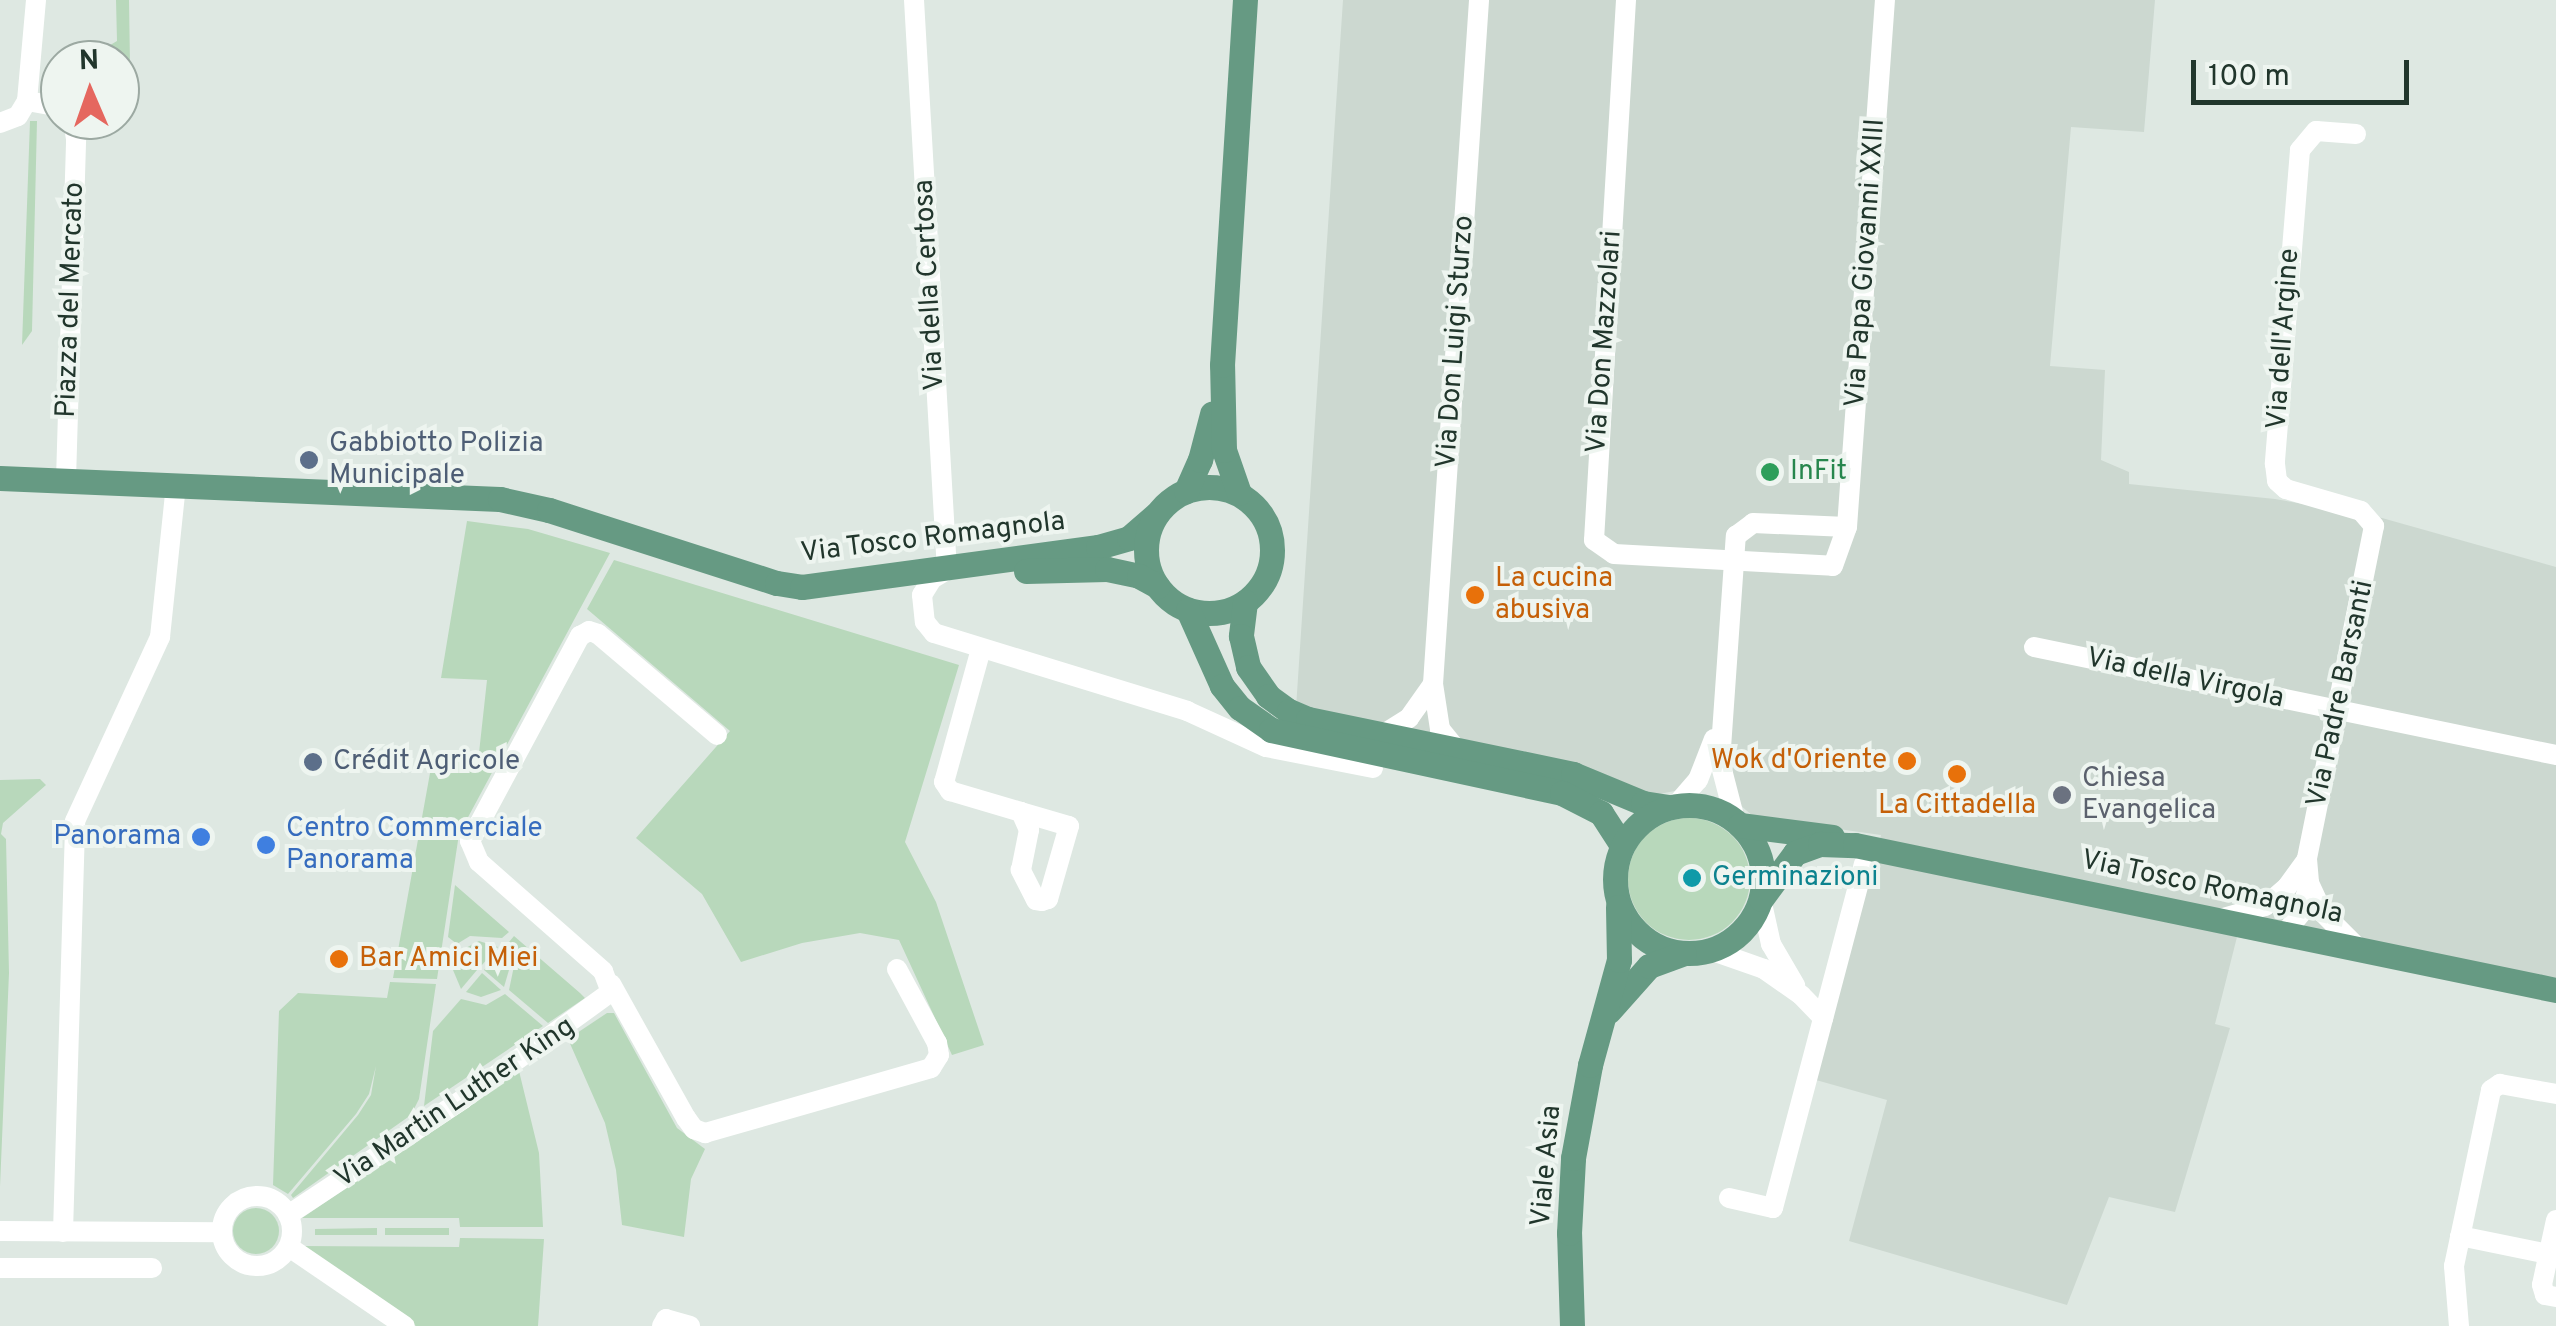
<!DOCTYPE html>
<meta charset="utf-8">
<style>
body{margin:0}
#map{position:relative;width:2556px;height:1326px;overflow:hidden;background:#dee8e2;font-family:Overpass,sans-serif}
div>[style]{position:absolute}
.built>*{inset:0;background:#ccd8d0}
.green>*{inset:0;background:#b8d8bb;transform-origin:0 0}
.round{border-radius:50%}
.minor>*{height:20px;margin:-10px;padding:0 10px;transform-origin:10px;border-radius:10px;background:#fff}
.minor>.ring{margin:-10px;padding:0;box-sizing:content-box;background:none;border:20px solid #fff;border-radius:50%}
.major>*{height:25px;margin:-12.5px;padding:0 12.5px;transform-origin:12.5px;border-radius:12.5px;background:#669a83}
.major>.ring{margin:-12.5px;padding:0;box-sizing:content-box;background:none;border:25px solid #669a83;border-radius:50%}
.dots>*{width:28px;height:28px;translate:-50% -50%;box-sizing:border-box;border:5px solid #eef5f0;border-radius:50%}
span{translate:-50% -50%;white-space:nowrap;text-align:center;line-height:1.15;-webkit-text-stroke:8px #eef5f0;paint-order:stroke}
.street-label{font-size:28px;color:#21362c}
.service-label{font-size:28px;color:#4e5e75}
.left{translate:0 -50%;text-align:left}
.leisure-label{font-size:28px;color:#27864d}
.food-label{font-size:28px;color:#c56008}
.right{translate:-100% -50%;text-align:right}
.worship-label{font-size:28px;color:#5b616d}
.shop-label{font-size:28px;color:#366cbe}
.culture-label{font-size:28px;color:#0d838f}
.north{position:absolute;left:40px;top:40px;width:100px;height:100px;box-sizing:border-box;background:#eef5f0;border:2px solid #9ca9a2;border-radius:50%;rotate:358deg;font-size:28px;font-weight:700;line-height:40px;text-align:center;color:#21362c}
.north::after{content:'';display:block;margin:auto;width:35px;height:45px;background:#e5675f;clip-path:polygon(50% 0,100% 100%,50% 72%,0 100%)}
.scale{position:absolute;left:2191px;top:60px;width:218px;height:45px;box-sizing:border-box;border:5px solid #21362c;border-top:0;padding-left:12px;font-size:30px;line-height:35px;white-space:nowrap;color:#21362c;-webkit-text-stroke:8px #eef5f0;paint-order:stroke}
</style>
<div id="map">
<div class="built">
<div style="clip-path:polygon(1343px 0,2155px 0,2144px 132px,2071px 127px,2050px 366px,2105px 370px,2101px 460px,2129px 472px,2129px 484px,2275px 499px,2382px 518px,2556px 567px,2556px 1000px,2237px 937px,2215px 1024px,2230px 1028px,2175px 1212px,2109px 1197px,2067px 1305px,1849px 1241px,1887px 1100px,1816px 1080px,1881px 835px,1754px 817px,1739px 804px,1714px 751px,1680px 790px,1654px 795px,1296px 708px)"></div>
</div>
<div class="green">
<div style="clip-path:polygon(116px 0,129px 0,130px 65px,120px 71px,120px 60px,85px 60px,117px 41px)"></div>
<div style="clip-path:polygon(30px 121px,37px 121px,32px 331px,22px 345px)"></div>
<div style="clip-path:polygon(467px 521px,528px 529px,610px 553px,459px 834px,437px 979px,393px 978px,432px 762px,478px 762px,487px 680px,441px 678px)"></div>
<div style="clip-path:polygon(614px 560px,959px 665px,905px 842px,936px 902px,984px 1045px,952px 1055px,899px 940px,860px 933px,802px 943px,741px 962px,702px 894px,636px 838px,730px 731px,587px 609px)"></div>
<div style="clip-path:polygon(40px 779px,46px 785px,3px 823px,1px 834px,6px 839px,9px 973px,0 1187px,0 780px)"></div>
<div class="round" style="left:1628px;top:818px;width:122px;height:122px"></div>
<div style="clip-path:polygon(455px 885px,509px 932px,502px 938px,470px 936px,457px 944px,448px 937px)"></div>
<div style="clip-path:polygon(514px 936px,580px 993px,585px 998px,548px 1023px,509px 990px,514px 966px,504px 948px)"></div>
<div style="clip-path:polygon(479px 941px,498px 947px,481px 966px,462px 950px)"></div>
<div style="clip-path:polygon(501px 951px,509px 970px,504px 987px,484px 970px)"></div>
<div style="clip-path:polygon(459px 953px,477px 970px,461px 989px,453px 970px)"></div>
<div style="clip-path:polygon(482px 973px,501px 990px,481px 997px,466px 992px)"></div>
<div style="clip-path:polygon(390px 982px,436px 984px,419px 1099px,411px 1115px,293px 1198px,291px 1195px,358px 1115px,371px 1095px,376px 1066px,369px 1094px,356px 1114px,288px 1194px,273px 1185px,279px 1011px,298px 993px,387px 998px)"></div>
<div style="clip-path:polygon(505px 994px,543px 1026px,424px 1106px,433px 1031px,461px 999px,486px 1005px)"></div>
<div style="clip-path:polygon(607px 1013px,614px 1013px,677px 1128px,705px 1149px,691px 1179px,684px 1237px,622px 1225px,616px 1170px,605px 1123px,568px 1039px)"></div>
<div style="clip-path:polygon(519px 1071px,539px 1153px,543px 1227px,460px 1227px,459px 1218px,302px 1218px)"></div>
<div class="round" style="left:233px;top:1208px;width:46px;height:46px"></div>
<div style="clip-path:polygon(377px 1228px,377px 1235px,315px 1235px,315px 1229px)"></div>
<div style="left:385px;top:1228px;width:64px;height:7px"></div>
<div style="clip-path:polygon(460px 1238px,544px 1239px,538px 1326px,416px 1326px,302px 1246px,459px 1247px)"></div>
</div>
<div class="minor">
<div style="left:914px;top:0;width:571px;rotate:86.69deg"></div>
<div style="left:947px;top:570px;width:17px;rotate:149deg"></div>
<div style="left:932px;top:579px;width:19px;rotate:122deg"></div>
<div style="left:922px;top:595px;width:27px;rotate:84deg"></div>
<div style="left:925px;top:622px;width:14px;rotate:51deg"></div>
<div style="left:934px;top:633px;width:265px;rotate:17.1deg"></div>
<div style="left:1187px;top:711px;width:87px;rotate:24.5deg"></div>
<div style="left:1266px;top:747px;width:109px;rotate:11.1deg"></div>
<div style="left:1626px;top:0;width:541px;rotate:93.39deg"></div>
<div style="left:1594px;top:540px;width:24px;rotate:35deg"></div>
<div style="left:1614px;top:554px;width:219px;rotate:3.1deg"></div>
<div style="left:1833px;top:566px;width:41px;rotate:-70.3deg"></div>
<div style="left:1847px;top:527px;width:528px;rotate:-85.88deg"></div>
<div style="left:27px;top:101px;width:34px;rotate:10deg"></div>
<div style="left:0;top:123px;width:19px;rotate:-21deg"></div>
<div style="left:18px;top:116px;width:17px;rotate:-59deg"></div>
<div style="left:27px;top:101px;width:101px;rotate:-84.9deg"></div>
<div style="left:2356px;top:134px;width:40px;rotate:-175.7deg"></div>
<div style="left:2316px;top:131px;width:25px;rotate:130deg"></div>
<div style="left:2300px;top:150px;width:315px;rotate:94.6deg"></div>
<div style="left:2275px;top:464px;width:17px;rotate:83deg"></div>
<div style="left:2277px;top:481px;width:12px;rotate:42deg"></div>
<div style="left:2286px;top:489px;width:78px;rotate:16.3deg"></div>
<div style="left:2361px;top:511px;width:20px;rotate:49deg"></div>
<div style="left:2374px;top:526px;width:340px;rotate:101.4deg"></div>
<div style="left:2307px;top:859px;width:24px;rotate:85deg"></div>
<div style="left:2309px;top:883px;width:33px;rotate:65deg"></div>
<div style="left:2323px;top:913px;width:51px;rotate:45deg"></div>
<div style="left:66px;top:480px;width:341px;rotate:-88.3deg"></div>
<div style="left:76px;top:139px;width:19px;rotate:-99deg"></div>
<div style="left:2034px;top:647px;width:533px;rotate:11.69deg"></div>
<div style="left:981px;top:649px;width:138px;rotate:105.5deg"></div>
<div style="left:944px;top:782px;width:11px;rotate:56deg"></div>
<div style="left:950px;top:791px;width:74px;rotate:16.5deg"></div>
<div style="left:1021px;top:812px;width:50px;rotate:16.3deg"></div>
<div style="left:1069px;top:826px;width:76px;rotate:106deg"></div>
<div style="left:1048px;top:899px;width:6px;rotate:162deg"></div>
<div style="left:1042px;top:901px;width:6px;rotate:-171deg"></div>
<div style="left:1036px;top:900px;width:34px;rotate:-117deg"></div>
<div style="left:1021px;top:870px;width:41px;rotate:-78.7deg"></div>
<div style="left:1029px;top:830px;width:20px;rotate:-114deg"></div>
<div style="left:1382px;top:735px;width:32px;rotate:-32deg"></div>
<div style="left:1409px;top:718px;width:42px;rotate:-54.8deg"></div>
<div style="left:1457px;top:750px;width:27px;rotate:-129deg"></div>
<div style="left:1440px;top:729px;width:46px;rotate:-98.8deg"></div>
<div style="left:1433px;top:684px;width:686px;rotate:-86.15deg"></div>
<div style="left:1676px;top:805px;width:33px;rotate:-49deg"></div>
<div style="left:1698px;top:780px;width:44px;rotate:-68.7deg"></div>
<div style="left:1735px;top:820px;width:60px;rotate:-104.5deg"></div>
<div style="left:1720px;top:762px;width:227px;rotate:-86deg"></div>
<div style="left:1736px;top:536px;width:21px;rotate:-37deg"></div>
<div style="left:1753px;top:523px;width:94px;rotate:2.4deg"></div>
<div style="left:1761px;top:899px;width:46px;rotate:77.5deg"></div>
<div style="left:1771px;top:944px;width:48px;rotate:59.7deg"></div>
<div style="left:2223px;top:918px;width:44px;rotate:-15.9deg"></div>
<div style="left:2265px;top:906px;width:29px;rotate:-41deg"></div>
<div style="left:2287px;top:887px;width:34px;rotate:-54deg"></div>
<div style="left:2285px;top:933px;width:26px;rotate:-51deg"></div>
<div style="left:2301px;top:913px;width:31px;rotate:-75deg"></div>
<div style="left:1710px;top:950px;width:57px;rotate:19.4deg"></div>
<div style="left:1764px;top:969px;width:45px;rotate:35.1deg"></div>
<div style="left:1801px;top:995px;width:32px;rotate:46deg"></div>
<div style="left:611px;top:984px;width:154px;rotate:60.8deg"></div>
<div style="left:686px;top:1118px;width:14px;rotate:54deg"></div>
<div style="left:694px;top:1129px;width:12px;rotate:20deg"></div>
<div style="left:705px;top:1133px;width:235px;rotate:-16deg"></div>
<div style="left:931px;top:1068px;width:15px;rotate:-58deg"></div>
<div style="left:939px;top:1055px;width:12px;rotate:-99deg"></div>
<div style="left:937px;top:1043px;width:84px;rotate:-118.4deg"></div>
<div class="ring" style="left:222px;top:1196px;width:50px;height:50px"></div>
<div style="left:1729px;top:1198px;width:45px;rotate:12.8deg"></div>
<div style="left:1773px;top:1208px;width:356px;rotate:-75.2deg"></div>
<div style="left:288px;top:1215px;width:210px;rotate:-33.5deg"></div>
<div style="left:463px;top:1099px;width:183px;rotate:-35.9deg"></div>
<div style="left:611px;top:992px;width:22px;rotate:-111deg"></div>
<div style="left:603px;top:971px;width:165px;rotate:-138.7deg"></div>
<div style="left:479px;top:862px;width:23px;rotate:-113deg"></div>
<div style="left:470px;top:841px;width:233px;rotate:-61.8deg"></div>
<div style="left:580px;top:636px;width:10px;rotate:-29deg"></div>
<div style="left:589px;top:631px;width:9px;rotate:18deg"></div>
<div style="left:598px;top:634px;width:156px;rotate:40.3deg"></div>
<div style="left:2556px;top:1220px;width:66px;rotate:102.2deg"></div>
<div style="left:2542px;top:1285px;width:10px;rotate:73deg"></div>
<div style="left:2545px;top:1295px;width:11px;rotate:10deg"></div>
<div style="left:0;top:1231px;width:221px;rotate:0.3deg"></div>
<div style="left:63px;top:1232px;width:411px;rotate:-88.3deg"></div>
<div style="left:75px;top:821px;width:203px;rotate:-65.2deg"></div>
<div style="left:160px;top:637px;width:152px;rotate:-84deg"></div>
<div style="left:2460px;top:1236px;width:90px;rotate:11.6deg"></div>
<div style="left:289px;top:1247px;width:140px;rotate:34.3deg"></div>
<div style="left:0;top:1268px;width:152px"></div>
<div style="left:662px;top:1326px;width:8px;rotate:-60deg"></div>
<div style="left:666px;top:1319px;width:25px;rotate:16deg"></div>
<div style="left:2459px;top:1326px;width:60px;rotate:-94.8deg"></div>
<div style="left:2454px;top:1266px;width:180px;rotate:-78.1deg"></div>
<div style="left:2491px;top:1090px;width:11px;rotate:-34deg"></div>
<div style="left:2500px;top:1084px;width:57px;rotate:10.1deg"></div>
</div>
<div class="major">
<div style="left:0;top:478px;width:500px;rotate:2.41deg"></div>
<div style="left:500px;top:499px;width:50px;rotate:12.7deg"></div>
<div style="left:549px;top:510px;width:239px;rotate:17.8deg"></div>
<div style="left:777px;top:583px;width:25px;rotate:9deg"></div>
<div style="left:802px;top:587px;width:299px;rotate:-7.7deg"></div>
<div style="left:1098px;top:547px;width:32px;rotate:-16deg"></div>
<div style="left:1129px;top:538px;width:37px;rotate:-41deg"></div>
<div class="ring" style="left:1146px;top:487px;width:101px;height:101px"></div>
<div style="left:1186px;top:491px;width:34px;rotate:-66deg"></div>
<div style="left:1200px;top:460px;width:48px;rotate:-75.4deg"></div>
<div style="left:1239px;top:493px;width:46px;rotate:-109.2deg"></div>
<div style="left:1224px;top:450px;width:85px;rotate:-91.3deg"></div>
<div style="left:1222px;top:365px;width:366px;rotate:-86.4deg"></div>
<div style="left:1026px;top:571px;width:81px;rotate:-1.4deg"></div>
<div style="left:1107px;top:569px;width:33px;rotate:12deg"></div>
<div style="left:1139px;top:576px;width:21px;rotate:29deg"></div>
<div style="left:1245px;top:602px;width:34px;rotate:97deg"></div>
<div style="left:1241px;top:636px;width:32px;rotate:77deg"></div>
<div style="left:1248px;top:667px;width:35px;rotate:55deg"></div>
<div style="left:1268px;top:696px;width:26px;rotate:36deg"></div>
<div style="left:1289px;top:711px;width:21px;rotate:23deg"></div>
<div style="left:1308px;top:719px;width:271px;rotate:11.7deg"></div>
<div style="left:1573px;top:774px;width:76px;rotate:22.5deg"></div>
<div style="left:1643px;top:803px;width:26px;rotate:9deg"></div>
<div style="left:1188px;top:610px;width:83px;rotate:65.9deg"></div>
<div style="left:1222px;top:686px;width:28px;rotate:51deg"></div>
<div style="left:1240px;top:708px;width:38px;rotate:35deg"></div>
<div style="left:1271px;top:730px;width:298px;rotate:12.2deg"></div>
<div style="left:1562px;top:793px;width:44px;rotate:27.1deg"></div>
<div style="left:1601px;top:813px;width:38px;rotate:57deg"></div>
<div class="ring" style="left:1615px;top:805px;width:123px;height:123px"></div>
<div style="left:1740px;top:825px;width:93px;rotate:7.4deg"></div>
<div style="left:1761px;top:899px;width:57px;rotate:-53.5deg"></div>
<div style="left:1795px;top:853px;width:27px;rotate:-20deg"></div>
<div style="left:1820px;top:844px;width:35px;rotate:2deg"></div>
<div style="left:1855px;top:845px;width:716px;rotate:11.69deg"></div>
<div style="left:1609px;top:1011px;width:60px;rotate:-48.4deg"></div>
<div style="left:1649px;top:966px;width:37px;rotate:-20deg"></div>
<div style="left:1572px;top:1326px;width:93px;rotate:-91.8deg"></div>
<div style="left:1569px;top:1233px;width:75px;rotate:-86.9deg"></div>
<div style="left:1573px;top:1158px;width:95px;rotate:-79.6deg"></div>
<div style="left:1590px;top:1065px;width:109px;rotate:-74.6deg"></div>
<div style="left:1619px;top:960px;width:53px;rotate:-91.1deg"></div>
</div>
<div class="dots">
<div style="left:309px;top:460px;background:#5c6f8a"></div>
<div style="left:1770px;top:472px;background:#2e9e5b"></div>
<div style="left:1475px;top:595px;background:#e8710a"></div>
<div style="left:1907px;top:761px;background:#e8710a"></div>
<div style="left:313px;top:762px;background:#5c6f8a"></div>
<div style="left:1957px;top:774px;background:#e8710a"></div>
<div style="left:2062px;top:795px;background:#6b7280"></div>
<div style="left:201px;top:837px;background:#3f7fe0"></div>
<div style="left:266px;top:845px;background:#3f7fe0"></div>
<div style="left:1692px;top:878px;background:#0f9aa8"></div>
<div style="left:339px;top:959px;background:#e8710a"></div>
</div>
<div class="street-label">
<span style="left:1866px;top:263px;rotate:-86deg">Via Papa Giovanni XXIII</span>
<span style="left:930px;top:285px;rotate:-93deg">Via della Certosa</span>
<span style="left:71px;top:300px;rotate:-88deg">Piazza del Mercato</span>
<span style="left:2284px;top:339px;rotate:-86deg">Via dell'Argine</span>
<span style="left:1456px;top:342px;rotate:-86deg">Via Don Luigi Sturzo</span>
<span style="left:1605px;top:342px;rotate:-86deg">Via Don Mazzolari</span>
<span style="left:933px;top:538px;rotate:-7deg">Via Tosco Romagnola</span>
<span style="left:2185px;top:679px;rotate:12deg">Via della Virgola</span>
<span style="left:2341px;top:694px;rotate:-78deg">Via Padre Barsanti</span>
<span style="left:2212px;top:888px;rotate:12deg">Via Tosco Romagnola</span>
<span style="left:455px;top:1103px;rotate:-34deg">Via Martin Luther King</span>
<span style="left:1547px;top:1166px;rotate:-85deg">Viale Asia</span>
</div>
<div class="service-label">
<span class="left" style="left:329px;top:460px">Gabbiotto Polizia<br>Municipale</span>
<span class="left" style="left:333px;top:762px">Crédit Agricole</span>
</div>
<div class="leisure-label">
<span class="left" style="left:1790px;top:472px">InFit</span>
</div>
<div class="food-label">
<span class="left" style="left:1495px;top:595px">La cucina<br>abusiva</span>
<span class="right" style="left:1887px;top:761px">Wok d'Oriente</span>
<span style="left:1957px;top:806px">La Cittadella</span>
<span class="left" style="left:359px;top:959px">Bar Amici Miei</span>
</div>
<div class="worship-label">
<span class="left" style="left:2082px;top:795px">Chiesa<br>Evangelica</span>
</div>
<div class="shop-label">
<span class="left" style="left:286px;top:845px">Centro Commerciale<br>Panorama</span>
<span class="right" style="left:181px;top:837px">Panorama</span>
</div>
<div class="culture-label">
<span class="left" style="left:1712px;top:878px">Germinazioni</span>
</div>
<div class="north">N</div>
<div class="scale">100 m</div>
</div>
